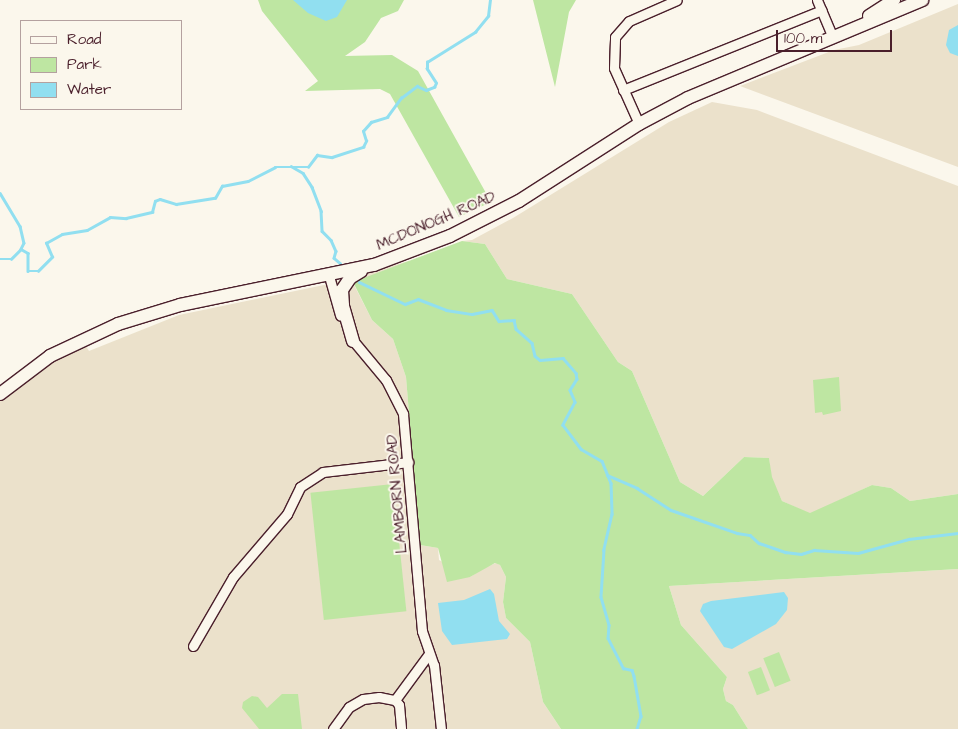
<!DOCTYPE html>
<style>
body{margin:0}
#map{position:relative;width:958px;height:729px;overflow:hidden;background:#fbf7ec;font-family:"Architects Daughter",sans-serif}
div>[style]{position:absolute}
.built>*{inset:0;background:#ebe1cb}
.green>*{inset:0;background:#bee6a2;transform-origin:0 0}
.water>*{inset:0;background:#91dff0}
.stream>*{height:2.5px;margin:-1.25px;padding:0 1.25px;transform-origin:1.25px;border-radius:1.25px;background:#91dff0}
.roads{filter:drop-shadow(1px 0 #4a1f2b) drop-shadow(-1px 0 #4a1f2b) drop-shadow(0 1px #4a1f2b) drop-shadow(0 -1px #4a1f2b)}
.minor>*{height:9px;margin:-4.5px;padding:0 4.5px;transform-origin:4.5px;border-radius:4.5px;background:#fbf7ec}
.secondary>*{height:12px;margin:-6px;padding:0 6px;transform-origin:6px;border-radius:6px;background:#fbf7ec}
span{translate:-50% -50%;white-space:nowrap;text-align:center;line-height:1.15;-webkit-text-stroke:4px #fbf7ec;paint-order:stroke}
.street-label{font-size:15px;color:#4a1f2b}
.legend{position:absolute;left:20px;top:20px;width:162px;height:90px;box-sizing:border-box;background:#fbf7ec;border:1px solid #b4a19f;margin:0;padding:6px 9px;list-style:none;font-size:15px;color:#4a1f2b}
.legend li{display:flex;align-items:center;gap:10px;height:25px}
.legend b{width:25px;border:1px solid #b4a19f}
.scale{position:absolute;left:776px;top:30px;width:116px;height:22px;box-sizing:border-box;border:2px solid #4a1f2b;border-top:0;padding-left:6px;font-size:15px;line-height:18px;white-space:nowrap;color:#4a1f2b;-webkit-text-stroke:4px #fbf7ec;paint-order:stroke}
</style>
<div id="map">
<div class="built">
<div style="clip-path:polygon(958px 4px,958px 167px,740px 86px,834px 50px,859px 45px)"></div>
<div style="clip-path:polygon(712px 102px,757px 110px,958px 186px,958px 494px,910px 501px,891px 488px,872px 485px,810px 514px,782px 501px,771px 477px,769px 458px,744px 457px,703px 496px,680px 482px,632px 371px,618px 362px,572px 294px,507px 279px,485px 244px,462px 241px,472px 240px,513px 218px,669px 122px)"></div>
<div style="clip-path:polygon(409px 261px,409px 263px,353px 283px,372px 320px,393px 339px,406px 377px,420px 545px,438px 548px,439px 560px,470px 577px,486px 567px,496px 563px,500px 565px,506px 577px,503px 602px,506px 618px,530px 642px,543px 702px,561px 729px,0 729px,0 400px,36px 369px,84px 343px,89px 351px,179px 315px,324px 285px)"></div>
<div style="clip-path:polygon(958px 569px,958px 729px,748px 729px,733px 705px,726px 701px,723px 689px,727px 677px,681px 625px,669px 586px)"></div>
</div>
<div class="green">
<div style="clip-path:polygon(258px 0,404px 0,398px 11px,381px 18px,365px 42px,345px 56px,392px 55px,418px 71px,491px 202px,459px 217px,390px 94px,380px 89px,305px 91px,318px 81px,262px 11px)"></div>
<div style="clip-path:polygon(533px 0,576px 0,569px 12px,555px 87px)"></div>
<div style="clip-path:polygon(462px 241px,485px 244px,507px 279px,572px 294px,618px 362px,632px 371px,680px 482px,703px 496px,744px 457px,769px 458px,772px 477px,782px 501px,810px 513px,872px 485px,891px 488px,910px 501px,958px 494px,958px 569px,669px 586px,681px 625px,727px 677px,723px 689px,726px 701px,733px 705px,748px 729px,561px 729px,543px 702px,530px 642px,506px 618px,503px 602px,506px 577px,500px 565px,495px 563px,470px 577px,447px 582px,438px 548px,420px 545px,406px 377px,393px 339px,372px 320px,353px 282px)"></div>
<div style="clip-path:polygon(839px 377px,841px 411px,823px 415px,822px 412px,815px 413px,813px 380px)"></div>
<div style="left:393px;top:484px;width:128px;height:83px;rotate:84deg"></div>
<div style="left:779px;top:652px;width:31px;height:17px;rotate:68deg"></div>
<div style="left:761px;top:667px;width:25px;height:14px;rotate:69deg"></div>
<div style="clip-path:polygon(282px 694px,298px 694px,302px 729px,259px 729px,242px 708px,243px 702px,252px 696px,258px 697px,267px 708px)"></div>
</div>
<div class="water">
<div style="clip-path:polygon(293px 0,347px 0,337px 17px,326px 21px,308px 13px)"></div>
<div style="clip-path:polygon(958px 25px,958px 56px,950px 53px,946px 45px,949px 30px)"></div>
<div style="clip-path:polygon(490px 589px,494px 594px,499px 621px,510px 634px,507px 639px,452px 645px,442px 631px,438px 603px,464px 600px)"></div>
<div style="clip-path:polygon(784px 592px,788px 598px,787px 610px,776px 624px,732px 649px,724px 647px,700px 611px,703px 604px,711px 601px)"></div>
</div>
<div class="stream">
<div style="left:291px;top:166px;width:14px;rotate:30deg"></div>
<div style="left:303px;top:173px;width:17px;rotate:57deg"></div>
<div style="left:312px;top:187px;width:26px;rotate:69deg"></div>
<div style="left:321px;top:211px;width:20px;rotate:87deg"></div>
<div style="left:322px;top:231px;width:13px;rotate:45deg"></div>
<div style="left:331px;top:240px;width:12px;rotate:66deg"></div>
<div style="left:336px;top:251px;width:7px;rotate:106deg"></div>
<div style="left:334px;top:258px;width:8px;rotate:40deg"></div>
<div style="left:0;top:193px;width:39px;rotate:59deg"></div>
<div style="left:20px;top:226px;width:17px;rotate:77deg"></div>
<div style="left:24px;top:243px;width:7px;rotate:117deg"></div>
<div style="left:0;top:259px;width:11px"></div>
<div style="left:11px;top:259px;width:14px;rotate:-45deg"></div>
<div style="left:21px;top:249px;width:8px;rotate:30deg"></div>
<div style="left:28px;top:253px;width:18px;rotate:90deg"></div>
<div style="left:28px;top:271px;width:10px"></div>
<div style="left:38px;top:271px;width:20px;rotate:-45deg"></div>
<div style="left:52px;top:257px;width:15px;rotate:-113deg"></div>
<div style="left:46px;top:243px;width:18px;rotate:-29deg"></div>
<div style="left:62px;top:234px;width:25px;rotate:-9deg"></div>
<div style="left:87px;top:230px;width:26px;rotate:-29deg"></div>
<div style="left:110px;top:217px;width:16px;rotate:4deg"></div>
<div style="left:126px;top:218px;width:27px;rotate:-13deg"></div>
<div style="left:152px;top:212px;width:11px;rotate:-75deg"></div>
<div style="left:155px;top:201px;width:5px;rotate:-22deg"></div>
<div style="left:160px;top:199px;width:17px;rotate:17deg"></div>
<div style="left:176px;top:204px;width:39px;rotate:-9deg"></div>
<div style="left:215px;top:198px;width:14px;rotate:-60deg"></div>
<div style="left:222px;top:186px;width:26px;rotate:-11deg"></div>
<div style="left:248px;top:181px;width:30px;rotate:-27deg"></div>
<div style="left:275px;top:167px;width:33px"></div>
<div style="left:308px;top:167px;width:15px;rotate:-53deg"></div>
<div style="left:317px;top:155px;width:15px;rotate:8deg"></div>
<div style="left:332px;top:157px;width:33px;rotate:-18deg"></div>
<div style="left:363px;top:147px;width:7px;rotate:-63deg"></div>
<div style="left:366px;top:141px;width:10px;rotate:-107deg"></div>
<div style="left:363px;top:131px;width:12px;rotate:-48deg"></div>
<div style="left:371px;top:122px;width:17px;rotate:-17deg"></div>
<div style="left:387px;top:117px;width:24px;rotate:-54deg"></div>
<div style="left:401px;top:98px;width:20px;rotate:-37deg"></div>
<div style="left:417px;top:86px;width:10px;rotate:24deg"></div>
<div style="left:426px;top:90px;width:9px;rotate:-21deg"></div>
<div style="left:434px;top:87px;width:4px;rotate:-63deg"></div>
<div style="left:436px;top:83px;width:17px;rotate:-123deg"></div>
<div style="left:427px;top:69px;width:7px;rotate:-90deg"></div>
<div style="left:427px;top:62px;width:57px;rotate:-32deg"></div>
<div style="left:475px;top:32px;width:21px;rotate:-51deg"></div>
<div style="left:488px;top:16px;width:16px;rotate:-83deg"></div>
<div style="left:359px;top:282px;width:51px;rotate:25.6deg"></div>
<div style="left:405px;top:304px;width:14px;rotate:-21deg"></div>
<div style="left:418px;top:299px;width:30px;rotate:21deg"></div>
<div style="left:446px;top:310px;width:26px;rotate:9deg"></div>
<div style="left:472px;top:314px;width:20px;rotate:-11deg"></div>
<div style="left:492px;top:310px;width:13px;rotate:58deg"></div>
<div style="left:499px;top:321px;width:15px;rotate:-4deg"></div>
<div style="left:514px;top:320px;width:9px;rotate:77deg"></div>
<div style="left:516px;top:329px;width:21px;rotate:41deg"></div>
<div style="left:532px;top:343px;width:13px;rotate:77deg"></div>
<div style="left:535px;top:356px;width:6px;rotate:39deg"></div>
<div style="left:540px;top:360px;width:23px;rotate:-5deg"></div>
<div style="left:563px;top:358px;width:20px;rotate:49deg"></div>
<div style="left:576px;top:373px;width:6px;rotate:81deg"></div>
<div style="left:577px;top:379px;width:13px;rotate:122deg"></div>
<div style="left:570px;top:390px;width:13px;rotate:67deg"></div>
<div style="left:575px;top:402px;width:26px;rotate:118deg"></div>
<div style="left:563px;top:425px;width:30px;rotate:53deg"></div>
<div style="left:581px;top:449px;width:24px;rotate:30deg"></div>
<div style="left:602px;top:461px;width:24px;rotate:68deg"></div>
<div style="left:611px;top:483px;width:31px;rotate:88deg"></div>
<div style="left:612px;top:514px;width:37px;rotate:103deg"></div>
<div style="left:604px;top:550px;width:47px;rotate:93.7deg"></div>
<div style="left:601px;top:597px;width:29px;rotate:74deg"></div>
<div style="left:609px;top:625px;width:13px;rotate:94deg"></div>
<div style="left:608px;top:638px;width:34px;rotate:63deg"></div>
<div style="left:623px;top:668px;width:9px;rotate:13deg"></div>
<div style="left:632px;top:670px;width:6px;rotate:72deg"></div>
<div style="left:634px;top:676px;width:41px;rotate:80.1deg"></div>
<div style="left:641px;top:716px;width:14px;rotate:107deg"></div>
<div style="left:607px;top:475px;width:33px;rotate:23deg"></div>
<div style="left:637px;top:488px;width:40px;rotate:32.9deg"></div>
<div style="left:671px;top:510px;width:70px;rotate:19.2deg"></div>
<div style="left:737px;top:533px;width:13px;rotate:9deg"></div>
<div style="left:750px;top:535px;width:12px;rotate:42deg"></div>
<div style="left:759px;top:543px;width:28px;rotate:19deg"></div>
<div style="left:785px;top:552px;width:16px;rotate:7deg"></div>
<div style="left:801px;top:554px;width:14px;rotate:-17deg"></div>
<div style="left:814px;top:550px;width:44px;rotate:3.9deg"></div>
<div style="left:858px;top:553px;width:53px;rotate:-15.4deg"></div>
<div style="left:909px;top:539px;width:49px;rotate:-7deg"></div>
</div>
<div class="roads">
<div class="minor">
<div style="left:817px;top:0;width:39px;rotate:67deg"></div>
<div style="left:623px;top:90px;width:214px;rotate:-21.9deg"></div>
<div style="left:639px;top:124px;width:61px;rotate:-114.1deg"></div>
<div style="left:614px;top:68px;width:31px;rotate:-88deg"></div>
<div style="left:615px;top:37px;width:21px;rotate:-49deg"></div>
<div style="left:629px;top:21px;width:52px;rotate:-23.6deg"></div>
<div style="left:329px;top:276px;width:41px;rotate:74.2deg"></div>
<div style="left:351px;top:338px;width:55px;rotate:50.2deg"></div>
<div style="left:386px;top:380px;width:38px;rotate:63deg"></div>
<div style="left:403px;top:414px;width:218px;rotate:85deg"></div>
<div style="left:422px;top:631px;width:36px;rotate:71deg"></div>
<div style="left:434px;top:665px;width:64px;rotate:83.8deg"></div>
<div style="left:193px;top:646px;width:80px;rotate:-59.9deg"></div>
<div style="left:233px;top:577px;width:83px;rotate:-49.4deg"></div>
<div style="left:287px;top:514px;width:30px;rotate:-64deg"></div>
<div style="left:300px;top:487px;width:27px;rotate:-33deg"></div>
<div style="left:323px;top:472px;width:86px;rotate:-6.7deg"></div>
<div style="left:395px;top:700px;width:56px;rotate:-53.7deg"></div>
<div style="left:333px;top:729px;width:27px;rotate:-54deg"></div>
<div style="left:349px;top:707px;width:16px;rotate:-30deg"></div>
<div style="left:363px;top:699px;width:16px;rotate:-7deg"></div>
<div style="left:379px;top:697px;width:16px;rotate:11deg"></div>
<div style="left:395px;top:700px;width:6px;rotate:51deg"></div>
<div style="left:399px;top:705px;width:24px;rotate:85deg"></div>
</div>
<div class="secondary">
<div style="left:869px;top:16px;width:30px;rotate:-33deg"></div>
<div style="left:353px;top:341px;width:37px;rotate:-106deg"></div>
<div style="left:343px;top:305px;width:15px;rotate:-94deg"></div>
<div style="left:342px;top:290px;width:14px;rotate:-56deg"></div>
<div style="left:350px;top:278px;width:13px;rotate:-32deg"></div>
<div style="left:0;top:394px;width:63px;rotate:-37.2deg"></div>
<div style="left:50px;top:356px;width:75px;rotate:-25.2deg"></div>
<div style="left:118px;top:324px;width:65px;rotate:-17deg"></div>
<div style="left:180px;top:305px;width:198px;rotate:-11.7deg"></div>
<div style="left:374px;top:265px;width:81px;rotate:-20.9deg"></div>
<div style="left:450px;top:236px;width:77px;rotate:-26.9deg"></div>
<div style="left:519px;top:201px;width:143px;rotate:-32.7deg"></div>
<div style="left:639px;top:124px;width:55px;rotate:-28deg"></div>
<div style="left:688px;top:98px;width:254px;rotate:-22.7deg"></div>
</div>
</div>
<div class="street-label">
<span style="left:436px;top:221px;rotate:-23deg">MCDONOGH ROAD</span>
<span style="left:397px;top:494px;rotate:-95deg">LAMBORN ROAD</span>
</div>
<ul class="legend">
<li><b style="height:6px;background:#fbf7ec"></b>Road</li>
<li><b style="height:14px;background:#bee6a2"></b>Park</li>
<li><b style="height:14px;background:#91dff0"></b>Water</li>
</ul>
<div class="scale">100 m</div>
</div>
